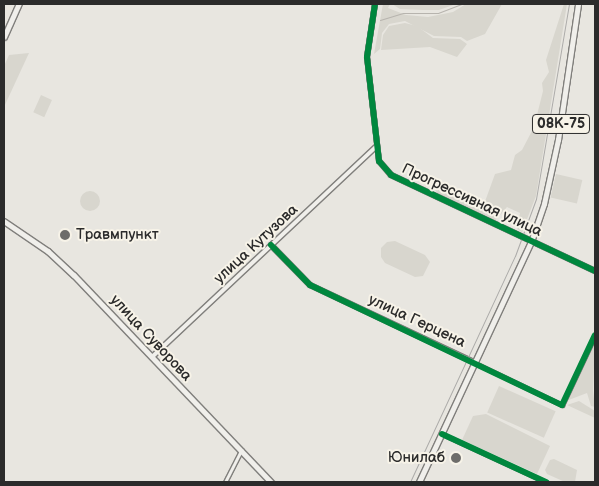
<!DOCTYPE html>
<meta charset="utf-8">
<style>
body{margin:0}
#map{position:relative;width:599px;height:486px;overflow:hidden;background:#e8e6e0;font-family:"Balsamiq Sans",sans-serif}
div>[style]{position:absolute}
.green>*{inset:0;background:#d8d6ce;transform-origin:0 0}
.round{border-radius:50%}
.stream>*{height:1px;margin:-0.5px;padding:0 0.5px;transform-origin:0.5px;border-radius:0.5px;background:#b7b4ae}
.roads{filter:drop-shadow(1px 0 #807f7c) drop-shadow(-1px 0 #807f7c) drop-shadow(0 1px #807f7c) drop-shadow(0 -1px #807f7c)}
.minor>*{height:3px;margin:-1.5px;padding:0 1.5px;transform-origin:1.5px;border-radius:1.5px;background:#f0efeb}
.tertiary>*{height:4px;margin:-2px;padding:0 2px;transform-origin:2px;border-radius:2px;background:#f0efeb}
.secondary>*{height:4.5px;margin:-2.25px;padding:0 2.25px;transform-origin:2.25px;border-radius:2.25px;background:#f0efeb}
.primary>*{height:4.5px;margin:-2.25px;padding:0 2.25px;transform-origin:2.25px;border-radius:2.25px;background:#f0efeb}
.tram>*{height:1px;margin:-0.5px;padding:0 0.5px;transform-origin:0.5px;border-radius:0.5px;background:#acaba9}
.cycleway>*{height:6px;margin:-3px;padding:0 3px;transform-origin:3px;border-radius:3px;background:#00873e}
.dots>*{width:14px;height:14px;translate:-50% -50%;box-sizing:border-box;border:2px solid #f7f3e8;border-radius:50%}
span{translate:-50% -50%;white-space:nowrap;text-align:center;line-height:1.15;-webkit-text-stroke:4px #f7f3e8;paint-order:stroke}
.shield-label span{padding:1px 4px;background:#f7f3e8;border:1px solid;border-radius:4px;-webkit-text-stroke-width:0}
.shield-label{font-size:14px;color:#2b2b2b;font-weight:700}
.street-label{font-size:15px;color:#2b2b2b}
.poi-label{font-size:15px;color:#2b2b2b}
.left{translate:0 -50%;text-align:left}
.right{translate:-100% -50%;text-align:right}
.frame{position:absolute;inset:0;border:5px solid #2b2b2b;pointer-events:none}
</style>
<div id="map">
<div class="green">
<div style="clip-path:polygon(383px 4px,390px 4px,388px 8px,406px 15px,428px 17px,453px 12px,466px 4px,502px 4px,485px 34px,467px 41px,461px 37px,434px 36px,405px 21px,389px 24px,382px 33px,380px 49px,374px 54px)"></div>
<div style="clip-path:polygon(392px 4px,456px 4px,439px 10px,423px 10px,400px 9px)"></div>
<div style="clip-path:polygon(564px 4px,567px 4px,536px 196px,522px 232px,517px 229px,520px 213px,507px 207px,495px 221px,437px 193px,435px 189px,437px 185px,483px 207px,495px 174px,511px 170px,515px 155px,522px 150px,534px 127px,543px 91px,542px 83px,549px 72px,546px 60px)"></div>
<div style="clip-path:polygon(405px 23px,417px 26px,433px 38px,460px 39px,467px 44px,457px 57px,430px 47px,381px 50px,383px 35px,389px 26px)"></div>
<div style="clip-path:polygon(29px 53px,4px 107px,4px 66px,9px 55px)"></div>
<div style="left:41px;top:95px;width:12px;height:19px;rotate:24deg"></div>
<div style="left:556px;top:174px;width:27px;height:24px;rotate:13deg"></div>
<div class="round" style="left:80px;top:191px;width:20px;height:20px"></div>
<div style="clip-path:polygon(395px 241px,425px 255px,430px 262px,423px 276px,415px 277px,385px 263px,381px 257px,381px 248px,387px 242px)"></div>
<div style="clip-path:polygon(595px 339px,593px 391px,595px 407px,591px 406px,587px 393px,566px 401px)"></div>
<div style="left:499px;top:386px;width:62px;height:29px;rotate:24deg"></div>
<div style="clip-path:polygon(579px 401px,595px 411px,595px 418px,567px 405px)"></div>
<div style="clip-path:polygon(486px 414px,550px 446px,537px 474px,462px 440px,473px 416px)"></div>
<div style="clip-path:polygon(554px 459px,577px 470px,575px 482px,565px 482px,547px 474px,545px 470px,550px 460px)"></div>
</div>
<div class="stream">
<div style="left:380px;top:20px;width:24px;rotate:-17deg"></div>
<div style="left:403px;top:13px;width:35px"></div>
<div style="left:438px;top:13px;width:25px;rotate:-21deg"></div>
</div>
<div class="roads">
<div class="minor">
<div style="left:475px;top:363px;width:97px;rotate:25.8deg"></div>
<div style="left:562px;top:405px;width:77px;rotate:-64.8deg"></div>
<div style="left:442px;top:434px;width:115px;rotate:24.8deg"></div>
<div style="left:225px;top:482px;width:36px;rotate:-63deg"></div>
</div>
<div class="tertiary">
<div style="left:375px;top:4px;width:54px;rotate:98.6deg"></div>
<div style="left:367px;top:57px;width:105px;rotate:83.4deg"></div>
<div style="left:379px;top:161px;width:18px;rotate:49deg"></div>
<div style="left:391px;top:175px;width:225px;rotate:25.2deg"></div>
<div style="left:271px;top:245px;width:56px;rotate:45.7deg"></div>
<div style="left:310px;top:285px;width:181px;rotate:25.2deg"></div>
<div style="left:152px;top:357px;width:307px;rotate:-43.2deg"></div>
</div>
<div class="secondary">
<div style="left:4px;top:37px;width:36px;rotate:-66deg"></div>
<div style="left:4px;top:221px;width:53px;rotate:34.3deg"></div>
<div style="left:48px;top:251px;width:35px;rotate:43deg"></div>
<div style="left:74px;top:275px;width:286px;rotate:46.4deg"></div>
</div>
<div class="primary">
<div style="left:419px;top:482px;width:265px;rotate:-65deg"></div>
<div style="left:531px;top:242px;width:40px;rotate:-71.1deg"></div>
<div style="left:544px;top:204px;width:66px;rotate:-77.7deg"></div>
<div style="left:558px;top:140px;width:137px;rotate:-81.6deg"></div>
</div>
</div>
<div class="tram">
<div style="left:410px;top:482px;width:249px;rotate:-65.1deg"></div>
<div style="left:515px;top:256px;width:61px;rotate:-69.8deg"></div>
<div style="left:536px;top:199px;width:198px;rotate:-80.4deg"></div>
</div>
<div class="cycleway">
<div style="left:375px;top:4px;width:54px;rotate:98.6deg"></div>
<div style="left:367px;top:57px;width:105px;rotate:83.4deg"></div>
<div style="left:379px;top:161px;width:18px;rotate:49deg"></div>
<div style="left:391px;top:175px;width:225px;rotate:25.2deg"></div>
<div style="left:271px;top:245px;width:56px;rotate:45.7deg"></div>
<div style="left:310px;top:285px;width:279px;rotate:25.5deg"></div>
<div style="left:562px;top:405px;width:77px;rotate:-64.8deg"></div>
<div style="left:442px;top:434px;width:115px;rotate:24.8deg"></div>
</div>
<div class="dots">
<div style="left:65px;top:235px;background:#6d6c6a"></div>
<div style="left:456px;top:458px;background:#6d6c6a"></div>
</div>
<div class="shield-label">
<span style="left:561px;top:124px">08К-75</span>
</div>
<div class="street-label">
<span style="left:472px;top:200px;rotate:25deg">Прогрессивная улица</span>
<span style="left:256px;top:244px;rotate:-43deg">улица Кутузова</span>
<span style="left:417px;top:321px;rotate:25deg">улица Герцена</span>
<span style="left:151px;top:338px;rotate:47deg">улица Суворова</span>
</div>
<div class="poi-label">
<span class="left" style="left:76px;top:235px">Травмпункт</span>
<span class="right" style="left:445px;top:458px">Юнилаб</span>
</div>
<div class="frame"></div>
</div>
